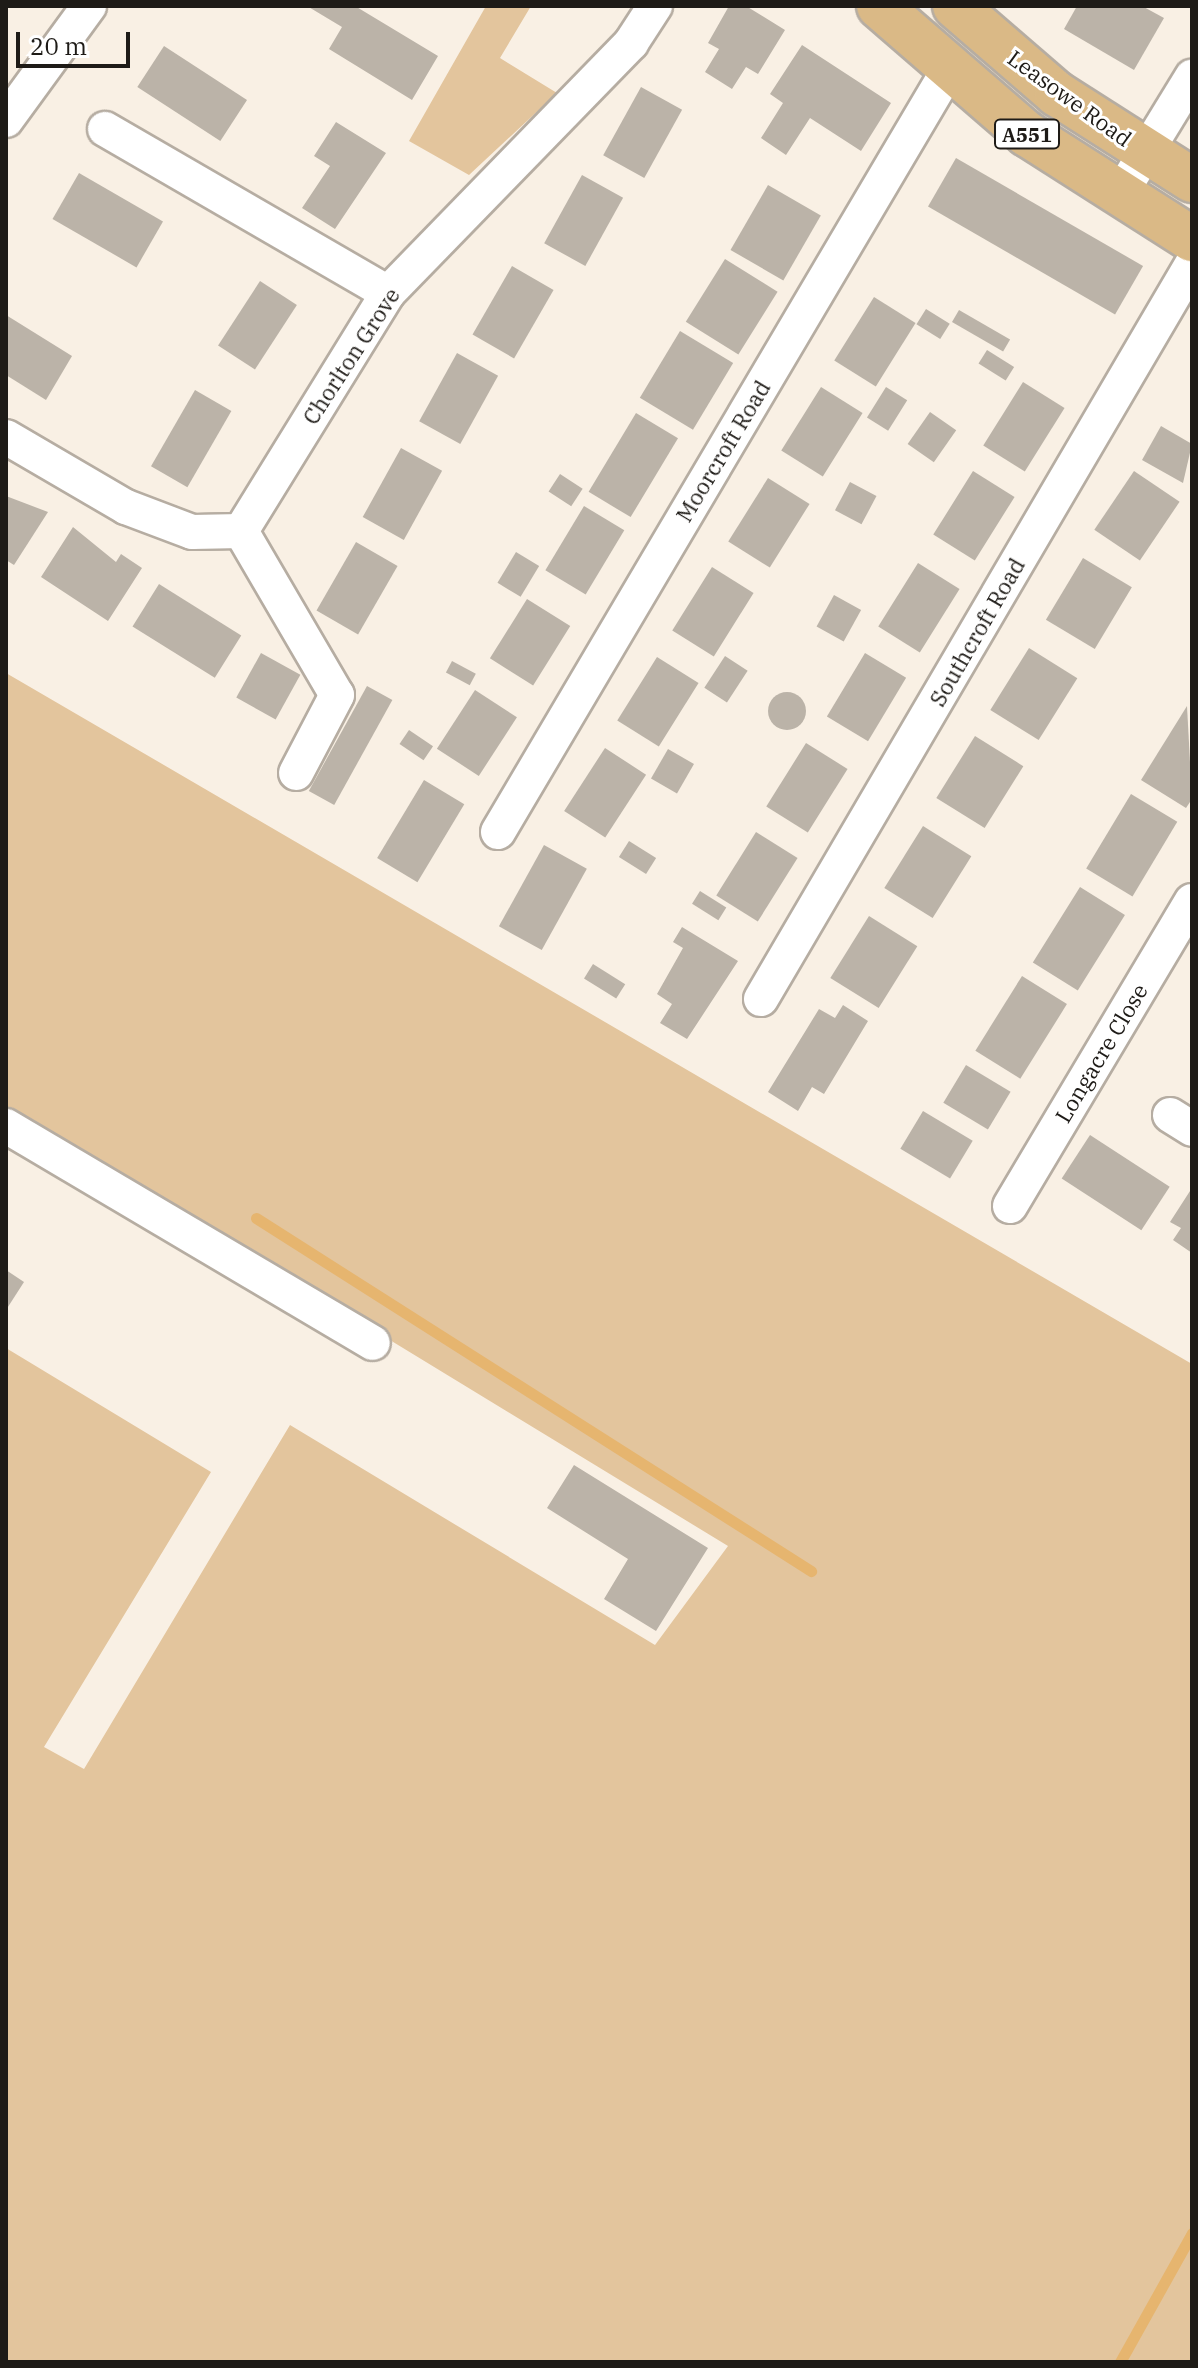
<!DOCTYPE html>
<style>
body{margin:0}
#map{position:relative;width:1198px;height:2368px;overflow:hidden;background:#f9f0e4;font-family:"IBM Plex Serif",serif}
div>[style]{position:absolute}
.green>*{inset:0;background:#e3c59d}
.stream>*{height:11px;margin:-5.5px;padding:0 5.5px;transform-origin:5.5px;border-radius:5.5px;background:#e6b56f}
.building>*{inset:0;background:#bbb3a8;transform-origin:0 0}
.round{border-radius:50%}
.roads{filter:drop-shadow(2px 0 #b6ada2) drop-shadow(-2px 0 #b6ada2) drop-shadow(0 2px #b6ada2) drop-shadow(0 -2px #b6ada2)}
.minor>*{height:34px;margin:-17px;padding:0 17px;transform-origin:17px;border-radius:17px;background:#fff}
.primary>*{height:44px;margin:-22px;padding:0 22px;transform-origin:22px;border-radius:22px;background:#dab986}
span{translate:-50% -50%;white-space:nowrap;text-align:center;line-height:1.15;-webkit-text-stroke:6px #fff;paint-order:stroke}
.shield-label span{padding:2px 6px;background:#fff;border:2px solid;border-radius:6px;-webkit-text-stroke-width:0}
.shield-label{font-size:20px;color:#1e1b17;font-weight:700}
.street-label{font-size:22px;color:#1e1b17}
.frame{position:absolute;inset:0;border:8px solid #1e1b17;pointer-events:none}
.scale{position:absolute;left:16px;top:32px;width:114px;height:36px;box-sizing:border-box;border:4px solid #1e1b17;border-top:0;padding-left:10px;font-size:24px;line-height:28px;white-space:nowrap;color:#1e1b17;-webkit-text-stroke:6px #fff;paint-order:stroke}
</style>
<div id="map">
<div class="green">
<div style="clip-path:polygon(486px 6px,531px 6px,500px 58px,557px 93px,469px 175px,409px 141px)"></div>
<div style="clip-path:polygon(6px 673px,1192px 1364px,1192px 2362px,6px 2362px,6px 1348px,211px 1472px,44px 1747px,84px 1769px,290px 1425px,655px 1645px,728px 1546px,6px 1106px)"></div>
</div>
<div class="stream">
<div style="left:256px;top:1218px;width:658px;rotate:32.46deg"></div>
<div style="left:1120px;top:2362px;width:148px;rotate:-60.8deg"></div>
</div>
<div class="building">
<div style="clip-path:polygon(307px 6px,355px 6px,438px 56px,412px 100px,329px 49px,342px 27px)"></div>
<div style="clip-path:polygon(729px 6px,746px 6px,785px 30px,758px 74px,746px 67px,732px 89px,705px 72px,719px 49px,708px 43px)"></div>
<div style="clip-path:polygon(1077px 6px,1142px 6px,1164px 18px,1134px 70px,1064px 29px)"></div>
<div style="clip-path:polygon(802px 45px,891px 103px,861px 151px,810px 118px,786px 155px,761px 138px,783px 103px,770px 94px)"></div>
<div style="left:164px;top:46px;width:99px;height:49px;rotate:33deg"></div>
<div style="left:641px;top:87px;width:47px;height:78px;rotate:29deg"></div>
<div style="clip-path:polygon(336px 122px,386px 153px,335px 229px,302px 208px,330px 166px,314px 156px)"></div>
<div style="left:956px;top:158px;width:216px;height:56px;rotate:30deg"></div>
<div style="left:79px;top:173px;width:97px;height:53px;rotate:30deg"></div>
<div style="left:582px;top:175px;width:47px;height:78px;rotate:29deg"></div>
<div style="left:768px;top:185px;width:61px;height:75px;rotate:30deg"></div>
<div style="left:725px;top:259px;width:62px;height:74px;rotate:32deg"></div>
<div style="left:512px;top:266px;width:48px;height:79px;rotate:30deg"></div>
<div style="left:260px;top:281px;width:44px;height:77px;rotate:33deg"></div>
<div style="left:874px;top:297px;width:49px;height:75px;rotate:32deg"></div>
<div style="left:926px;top:309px;width:28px;height:18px;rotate:32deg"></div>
<div style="left:959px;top:310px;width:59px;height:14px;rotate:30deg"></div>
<div style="clip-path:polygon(6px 315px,72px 356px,46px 400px,6px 375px)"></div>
<div style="left:680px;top:331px;width:62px;height:78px;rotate:31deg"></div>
<div style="left:987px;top:350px;width:32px;height:16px;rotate:32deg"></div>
<div style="left:457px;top:353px;width:47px;height:78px;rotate:29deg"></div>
<div style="left:1023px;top:382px;width:49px;height:75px;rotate:32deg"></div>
<div style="left:821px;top:387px;width:49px;height:75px;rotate:32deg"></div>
<div style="left:886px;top:387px;width:25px;height:36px;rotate:32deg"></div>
<div style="left:195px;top:390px;width:42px;height:88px;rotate:30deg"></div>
<div style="left:930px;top:412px;width:32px;height:39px;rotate:35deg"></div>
<div style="left:636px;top:413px;width:49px;height:92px;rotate:31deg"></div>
<div style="clip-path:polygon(1161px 426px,1192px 444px,1183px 483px,1142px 460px)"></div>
<div style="left:401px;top:448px;width:47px;height:79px;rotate:29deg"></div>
<div style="left:973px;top:471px;width:49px;height:75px;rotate:32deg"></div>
<div style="left:1134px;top:471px;width:55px;height:71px;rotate:34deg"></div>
<div style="left:560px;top:474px;width:27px;height:21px;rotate:33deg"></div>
<div style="left:768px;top:478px;width:49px;height:75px;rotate:32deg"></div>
<div style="left:850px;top:482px;width:30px;height:32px;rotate:28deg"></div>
<div style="clip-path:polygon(6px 496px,48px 512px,14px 565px,6px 560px)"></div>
<div style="left:584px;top:506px;width:47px;height:75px;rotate:31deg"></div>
<div style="clip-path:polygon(73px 527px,116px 562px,121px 554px,142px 568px,108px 621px,41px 577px)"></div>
<div style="left:356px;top:542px;width:48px;height:79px;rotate:30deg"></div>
<div style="left:516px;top:552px;width:27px;height:36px;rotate:31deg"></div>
<div style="left:1083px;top:558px;width:57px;height:72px;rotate:31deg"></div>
<div style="left:918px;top:563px;width:49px;height:75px;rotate:32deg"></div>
<div style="left:712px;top:567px;width:49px;height:75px;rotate:32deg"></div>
<div style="left:159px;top:584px;width:97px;height:50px;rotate:32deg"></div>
<div style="left:834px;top:595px;width:31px;height:36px;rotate:29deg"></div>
<div style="left:527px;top:599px;width:51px;height:70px;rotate:32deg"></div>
<div style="left:1029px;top:648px;width:57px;height:73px;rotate:32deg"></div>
<div style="left:261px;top:653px;width:45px;height:51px;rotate:29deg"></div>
<div style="left:865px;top:653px;width:48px;height:74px;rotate:31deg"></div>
<div style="left:725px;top:656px;width:27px;height:38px;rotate:33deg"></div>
<div style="left:657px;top:657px;width:49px;height:75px;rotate:32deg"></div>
<div style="left:452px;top:661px;width:27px;height:13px;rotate:28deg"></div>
<div style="left:367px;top:686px;width:29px;height:120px;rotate:29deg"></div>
<div style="left:475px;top:690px;width:50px;height:70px;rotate:33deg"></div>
<div class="round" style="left:768px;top:692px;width:38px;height:38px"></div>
<div style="clip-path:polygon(1187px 706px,1192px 799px,1186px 808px,1141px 780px)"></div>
<div style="left:409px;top:730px;width:29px;height:17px;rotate:34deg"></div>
<div style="left:975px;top:736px;width:57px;height:73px;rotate:32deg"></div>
<div style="left:806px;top:743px;width:49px;height:75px;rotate:32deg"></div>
<div style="left:605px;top:748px;width:49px;height:75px;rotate:33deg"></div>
<div style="left:668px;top:749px;width:30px;height:34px;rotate:30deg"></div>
<div style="left:424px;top:780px;width:47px;height:91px;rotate:31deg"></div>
<div style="left:1131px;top:794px;width:54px;height:87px;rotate:31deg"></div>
<div style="left:923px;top:826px;width:57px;height:73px;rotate:32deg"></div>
<div style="left:756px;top:832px;width:49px;height:75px;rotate:32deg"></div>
<div style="left:629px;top:841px;width:32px;height:19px;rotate:32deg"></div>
<div style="left:544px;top:845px;width:49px;height:93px;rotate:29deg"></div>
<div style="left:1080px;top:887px;width:53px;height:89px;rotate:32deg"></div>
<div style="left:700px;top:891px;width:31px;height:15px;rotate:32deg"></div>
<div style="left:869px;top:916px;width:57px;height:73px;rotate:32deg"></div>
<div style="clip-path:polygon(682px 927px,738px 961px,687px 1039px,660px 1023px,672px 1004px,657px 994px,683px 948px,673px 942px)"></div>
<div style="left:593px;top:964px;width:38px;height:17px;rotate:32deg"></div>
<div style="left:1022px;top:976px;width:53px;height:88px;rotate:32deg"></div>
<div style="clip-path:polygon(843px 1005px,868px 1021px,824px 1094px,812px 1087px,798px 1111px,768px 1092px,819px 1009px,835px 1018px)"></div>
<div style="left:966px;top:1065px;width:52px;height:44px;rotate:31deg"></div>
<div style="left:923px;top:1111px;width:58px;height:44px;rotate:31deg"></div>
<div style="left:1090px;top:1135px;width:95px;height:52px;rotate:33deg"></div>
<div style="clip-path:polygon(1190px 1191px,1192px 1192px,1192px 1253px,1173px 1240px,1181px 1228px,1170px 1222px)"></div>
<div style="clip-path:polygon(6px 1270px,24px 1282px,6px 1310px)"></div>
<div style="clip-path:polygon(574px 1465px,708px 1548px,656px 1631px,604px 1599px,628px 1559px,547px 1508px)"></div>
</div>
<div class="roads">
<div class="minor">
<div style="left:6px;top:120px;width:141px;rotate:-53.9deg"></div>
<div style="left:105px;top:129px;width:327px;rotate:30.1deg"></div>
<div style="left:1119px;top:196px;width:140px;rotate:-58.5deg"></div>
<div style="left:6px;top:437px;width:139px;rotate:30.3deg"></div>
<div style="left:126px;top:507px;width:71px;rotate:20.7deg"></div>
<div style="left:192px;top:532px;width:49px;rotate:-1.2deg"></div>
<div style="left:241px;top:531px;width:280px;rotate:-58.3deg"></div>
<div style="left:388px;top:293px;width:349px;rotate:-45.8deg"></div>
<div style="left:631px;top:43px;width:44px;rotate:-57deg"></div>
<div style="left:241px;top:531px;width:190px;rotate:59.7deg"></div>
<div style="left:337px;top:695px;width:88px;rotate:117.7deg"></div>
<div style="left:498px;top:832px;width:886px;rotate:-59.41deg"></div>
<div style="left:761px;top:999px;width:852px;rotate:-59.61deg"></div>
<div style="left:1170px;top:1115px;width:26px;rotate:32deg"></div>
<div style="left:6px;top:1126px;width:426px;rotate:30.6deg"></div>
<div style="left:1010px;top:1206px;width:355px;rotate:-59.2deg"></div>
</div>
<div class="primary">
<div style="left:879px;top:6px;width:196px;rotate:40.9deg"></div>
<div style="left:1027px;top:134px;width:196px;rotate:32.5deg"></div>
<div style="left:955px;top:6px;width:135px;rotate:40.8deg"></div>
<div style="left:1057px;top:94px;width:160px;rotate:32.5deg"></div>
</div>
</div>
<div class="shield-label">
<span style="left:1027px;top:134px">A551</span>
</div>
<div class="street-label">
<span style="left:1070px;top:98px;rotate:36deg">Leasowe Road</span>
<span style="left:351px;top:356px;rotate:-57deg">Chorlton Grove</span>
<span style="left:723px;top:451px;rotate:-59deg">Moorcroft Road</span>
<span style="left:977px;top:632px;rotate:-60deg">Southcroft Road</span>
<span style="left:1101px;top:1053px;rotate:-59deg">Longacre Close</span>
</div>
<div class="frame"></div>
<div class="scale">20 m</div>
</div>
